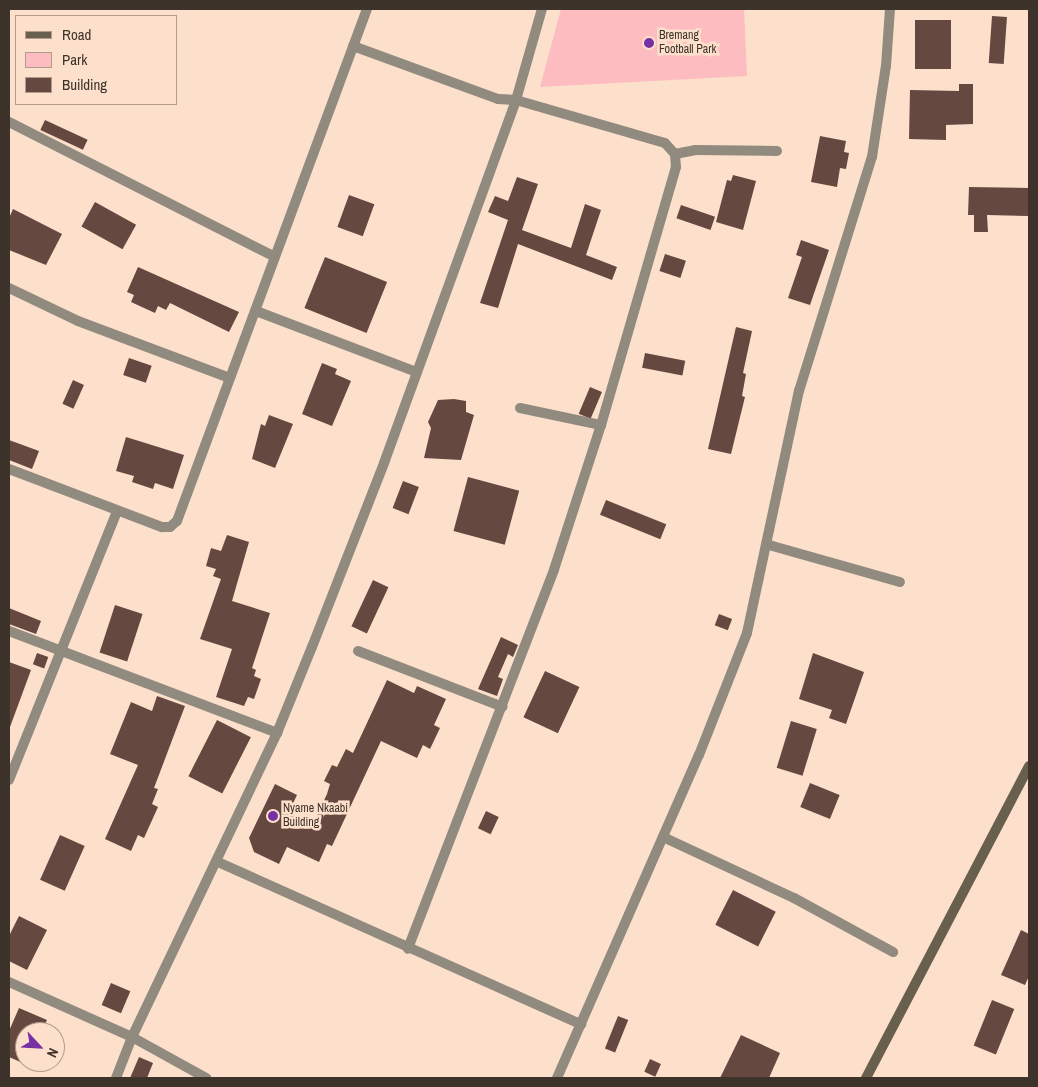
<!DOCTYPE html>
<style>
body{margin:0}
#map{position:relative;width:1038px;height:1087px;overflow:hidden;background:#fde0cb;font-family:"Archivo Narrow",sans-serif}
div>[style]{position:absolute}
.green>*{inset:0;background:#fcbcc0}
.building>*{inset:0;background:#65483f;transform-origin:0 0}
.street>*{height:10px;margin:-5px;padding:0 5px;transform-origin:5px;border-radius:5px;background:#918a7f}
.secondary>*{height:10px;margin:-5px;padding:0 5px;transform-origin:5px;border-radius:5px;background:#695f4e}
.dots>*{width:14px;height:14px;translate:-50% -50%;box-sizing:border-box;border:2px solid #fde0cb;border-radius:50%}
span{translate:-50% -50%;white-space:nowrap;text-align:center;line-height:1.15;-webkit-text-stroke:5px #fde0cb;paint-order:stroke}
.poi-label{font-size:12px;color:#3e332b}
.left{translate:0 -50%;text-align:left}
.frame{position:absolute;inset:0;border:10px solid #3e332b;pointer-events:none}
.legend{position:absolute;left:15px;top:15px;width:162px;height:90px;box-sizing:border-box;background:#fde0cb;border:1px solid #b19b8b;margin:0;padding:6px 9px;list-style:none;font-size:15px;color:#3e332b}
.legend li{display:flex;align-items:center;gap:10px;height:25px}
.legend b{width:25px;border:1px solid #b19b8b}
.north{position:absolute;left:15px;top:1022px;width:50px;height:50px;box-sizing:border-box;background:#fde0cb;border:1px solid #b19b8b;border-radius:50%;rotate:115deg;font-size:14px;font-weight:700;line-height:20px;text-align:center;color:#3e332b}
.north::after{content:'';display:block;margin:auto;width:18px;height:22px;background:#7731a4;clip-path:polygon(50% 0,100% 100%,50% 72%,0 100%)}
</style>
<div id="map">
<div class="green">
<div style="clip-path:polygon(561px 9px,744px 9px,747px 76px,540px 87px)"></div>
</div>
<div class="building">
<div style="left:992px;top:16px;width:15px;height:47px;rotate:4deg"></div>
<div style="left:915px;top:20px;width:36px;height:49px"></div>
<div style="clip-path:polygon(959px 84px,973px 84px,973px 124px,946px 125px,946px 140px,909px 139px,910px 90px,959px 91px)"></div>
<div style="left:45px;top:120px;width:47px;height:11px;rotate:25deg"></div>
<div style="clip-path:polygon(820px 136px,846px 141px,844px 152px,849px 153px,846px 169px,840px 168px,837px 187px,811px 182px)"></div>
<div style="clip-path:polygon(733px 175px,756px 181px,743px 230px,716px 222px,727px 180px,731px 181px)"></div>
<div style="clip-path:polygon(517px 177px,538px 184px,522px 230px,571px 248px,585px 204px,601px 210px,586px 255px,617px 267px,612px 280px,518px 244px,498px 308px,480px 303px,508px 220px,488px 212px,495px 196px,508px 201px)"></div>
<div style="clip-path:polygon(969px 187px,1029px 188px,1029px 216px,987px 215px,988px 232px,974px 232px,974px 215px,968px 215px)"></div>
<div style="left:349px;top:195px;width:27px;height:34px;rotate:20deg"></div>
<div style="left:95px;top:202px;width:47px;height:28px;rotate:29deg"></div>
<div style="left:681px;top:205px;width:36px;height:14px;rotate:19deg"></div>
<div style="clip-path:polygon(13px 209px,62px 234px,46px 265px,9px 250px,9px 218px)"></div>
<div style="clip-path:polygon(801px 240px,829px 250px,810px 305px,788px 298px,802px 257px,796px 255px)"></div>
<div style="left:665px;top:254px;width:22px;height:18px;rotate:18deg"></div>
<div style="left:325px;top:257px;width:67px;height:55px;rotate:22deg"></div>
<div style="clip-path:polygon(138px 267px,239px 312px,229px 332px,170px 303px,166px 310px,158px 306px,155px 313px,131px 302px,134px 295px,127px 292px)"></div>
<div style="clip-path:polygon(736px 327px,752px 331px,743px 373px,746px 374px,742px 396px,745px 397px,731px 454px,708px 449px)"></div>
<div style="left:645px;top:353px;width:41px;height:15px;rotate:11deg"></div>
<div style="left:129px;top:358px;width:24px;height:18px;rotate:19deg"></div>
<div style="clip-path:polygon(322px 363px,337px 369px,335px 374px,351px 381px,332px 426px,302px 414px)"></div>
<div style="left:73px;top:380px;width:12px;height:26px;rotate:24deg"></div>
<div style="left:590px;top:387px;width:13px;height:29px;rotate:23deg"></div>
<div style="clip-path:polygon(454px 399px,466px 401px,466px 412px,474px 415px,461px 460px,424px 458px,431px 428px,428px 422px,438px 400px)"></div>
<div style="clip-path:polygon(269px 415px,293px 424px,275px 468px,252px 459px,261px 424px,265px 426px)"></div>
<div style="clip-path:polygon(126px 437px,184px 455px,173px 489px,155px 483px,153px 489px,132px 482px,134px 476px,116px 471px)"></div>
<div style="clip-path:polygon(9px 440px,39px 451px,32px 469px,9px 460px)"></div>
<div style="left:468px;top:477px;width:53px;height:56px;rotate:15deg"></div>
<div style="left:403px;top:481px;width:17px;height:29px;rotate:21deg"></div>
<div style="left:606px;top:500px;width:65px;height:16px;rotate:22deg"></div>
<div style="clip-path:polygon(227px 535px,249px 542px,232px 601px,270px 613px,252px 668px,256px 670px,254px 676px,261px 679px,254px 699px,248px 697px,244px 706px,216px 697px,232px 649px,200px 639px,221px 579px,213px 576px,216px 569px,206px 566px,211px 548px,221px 551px)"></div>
<div style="left:373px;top:580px;width:17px;height:51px;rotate:25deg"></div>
<div style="left:115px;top:605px;width:29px;height:50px;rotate:18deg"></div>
<div style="clip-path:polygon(9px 608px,41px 621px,36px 634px,9px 624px)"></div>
<div style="left:719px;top:614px;width:14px;height:12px;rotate:21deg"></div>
<div style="clip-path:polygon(501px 637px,518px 645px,513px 657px,508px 654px,498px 677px,503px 679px,497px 696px,478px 689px)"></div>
<div style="left:37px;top:653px;width:12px;height:12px;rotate:20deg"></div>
<div style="clip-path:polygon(813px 653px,864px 672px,846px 724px,829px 718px,832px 710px,799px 699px)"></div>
<div style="clip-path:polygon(9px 662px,31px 670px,10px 727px,9px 727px)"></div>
<div style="left:545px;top:671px;width:38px;height:51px;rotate:25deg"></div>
<div style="clip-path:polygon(387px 680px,414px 693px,417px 686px,446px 699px,434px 725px,440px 728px,430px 749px,423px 745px,417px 758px,381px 741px,332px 846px,327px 844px,319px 862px,287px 847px,279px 864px,254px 852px,249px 838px,275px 784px,297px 795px,289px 812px,313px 824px,327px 794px,330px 784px,324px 781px,332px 765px,337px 767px,346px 749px,353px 753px)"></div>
<div style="clip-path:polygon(157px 696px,185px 706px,154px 788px,158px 789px,152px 804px,158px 807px,144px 838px,138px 835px,131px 851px,105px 839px,138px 765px,110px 754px,131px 702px,152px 711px)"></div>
<div style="left:217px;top:720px;width:38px;height:63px;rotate:27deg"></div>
<div style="left:791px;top:721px;width:27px;height:49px;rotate:17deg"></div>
<div style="left:810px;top:783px;width:32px;height:26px;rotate:22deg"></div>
<div style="left:486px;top:811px;width:14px;height:19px;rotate:25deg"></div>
<div style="left:60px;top:835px;width:27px;height:49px;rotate:24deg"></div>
<div style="left:733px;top:890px;width:48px;height:39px;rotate:27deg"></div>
<div style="clip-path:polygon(19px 916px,47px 930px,27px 970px,9px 961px,9px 936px)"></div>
<div style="clip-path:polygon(1021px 930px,1029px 934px,1029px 976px,1025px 985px,1001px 975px)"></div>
<div style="left:111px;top:983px;width:21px;height:24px;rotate:23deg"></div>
<div style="left:992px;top:1000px;width:24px;height:49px;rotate:22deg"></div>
<div style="clip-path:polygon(19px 1008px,47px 1020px,41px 1032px,25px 1032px,25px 1064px,9px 1057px,9px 1031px)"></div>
<div style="left:618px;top:1016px;width:11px;height:35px;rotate:22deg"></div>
<div style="clip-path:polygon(741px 1035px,780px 1053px,769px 1078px,720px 1078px)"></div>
<div style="clip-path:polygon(139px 1057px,153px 1063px,147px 1078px,130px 1078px)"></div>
<div style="left:650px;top:1059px;width:12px;height:14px;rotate:24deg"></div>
</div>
<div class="street">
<div style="left:353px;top:46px;width:154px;rotate:20.1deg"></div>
<div style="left:498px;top:99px;width:18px;rotate:3deg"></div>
<div style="left:516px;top:100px;width:155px;rotate:16.1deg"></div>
<div style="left:665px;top:143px;width:15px;rotate:48deg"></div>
<div style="left:675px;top:154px;width:13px;rotate:86deg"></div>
<div style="left:676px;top:167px;width:269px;rotate:106.2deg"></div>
<div style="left:601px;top:425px;width:152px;rotate:108deg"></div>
<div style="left:554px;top:570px;width:406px;rotate:111.1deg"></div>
<div style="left:9px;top:122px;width:298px;rotate:26.9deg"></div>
<div style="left:675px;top:154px;width:21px;rotate:-11deg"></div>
<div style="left:696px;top:150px;width:81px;rotate:0.7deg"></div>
<div style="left:9px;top:288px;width:76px;rotate:25.6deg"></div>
<div style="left:78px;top:321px;width:162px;rotate:20.6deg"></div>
<div style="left:256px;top:311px;width:172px;rotate:20.8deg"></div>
<div style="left:520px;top:408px;width:83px;rotate:11.9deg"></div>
<div style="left:9px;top:469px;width:164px;rotate:20.8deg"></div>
<div style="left:162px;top:527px;width:8px"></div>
<div style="left:170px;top:527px;width:9px;rotate:-41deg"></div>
<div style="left:177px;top:521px;width:546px;rotate:-69.64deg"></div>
<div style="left:769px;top:545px;width:136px;rotate:15.8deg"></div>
<div style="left:9px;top:631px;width:287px;rotate:20.8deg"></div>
<div style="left:358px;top:651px;width:155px;rotate:21.1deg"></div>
<div style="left:9px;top:780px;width:289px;rotate:-68.1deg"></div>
<div style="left:663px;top:837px;width:145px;rotate:25deg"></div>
<div style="left:794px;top:898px;width:113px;rotate:28.6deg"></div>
<div style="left:218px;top:862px;width:398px;rotate:24.1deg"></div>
<div style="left:9px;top:982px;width:135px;rotate:24.1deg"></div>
<div style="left:132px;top:1037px;width:85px;rotate:29deg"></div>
<div style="left:116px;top:1078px;width:44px;rotate:-68.7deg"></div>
<div style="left:132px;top:1037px;width:337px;rotate:-64.5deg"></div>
<div style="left:277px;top:733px;width:93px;rotate:-67.9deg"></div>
<div style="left:312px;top:647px;width:198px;rotate:-68.6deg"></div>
<div style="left:384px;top:463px;width:386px;rotate:-70deg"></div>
<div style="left:516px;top:100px;width:95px;rotate:-74.1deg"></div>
<div style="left:557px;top:1078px;width:353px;rotate:-66.3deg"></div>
<div style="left:699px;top:755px;width:131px;rotate:-68.5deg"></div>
<div style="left:747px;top:633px;width:248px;rotate:-77.9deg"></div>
<div style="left:799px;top:391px;width:245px;rotate:-72.7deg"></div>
<div style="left:872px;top:157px;width:92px;rotate:-81.3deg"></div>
<div style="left:886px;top:66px;width:57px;rotate:-86deg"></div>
</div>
<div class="secondary">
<div style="left:866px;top:1078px;width:352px;rotate:-62.4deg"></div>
</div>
<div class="dots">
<div style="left:649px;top:43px;background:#7731a4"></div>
<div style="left:273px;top:816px;background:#7731a4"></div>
</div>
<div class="poi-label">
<span class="left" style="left:659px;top:43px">Bremang<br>Football Park</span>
<span class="left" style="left:283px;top:816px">Nyame Nkaabi<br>Building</span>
</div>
<div class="frame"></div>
<ul class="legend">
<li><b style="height:6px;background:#695f4e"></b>Road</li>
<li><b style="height:14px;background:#fcbcc0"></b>Park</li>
<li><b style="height:14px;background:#65483f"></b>Building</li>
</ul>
<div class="north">N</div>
</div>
